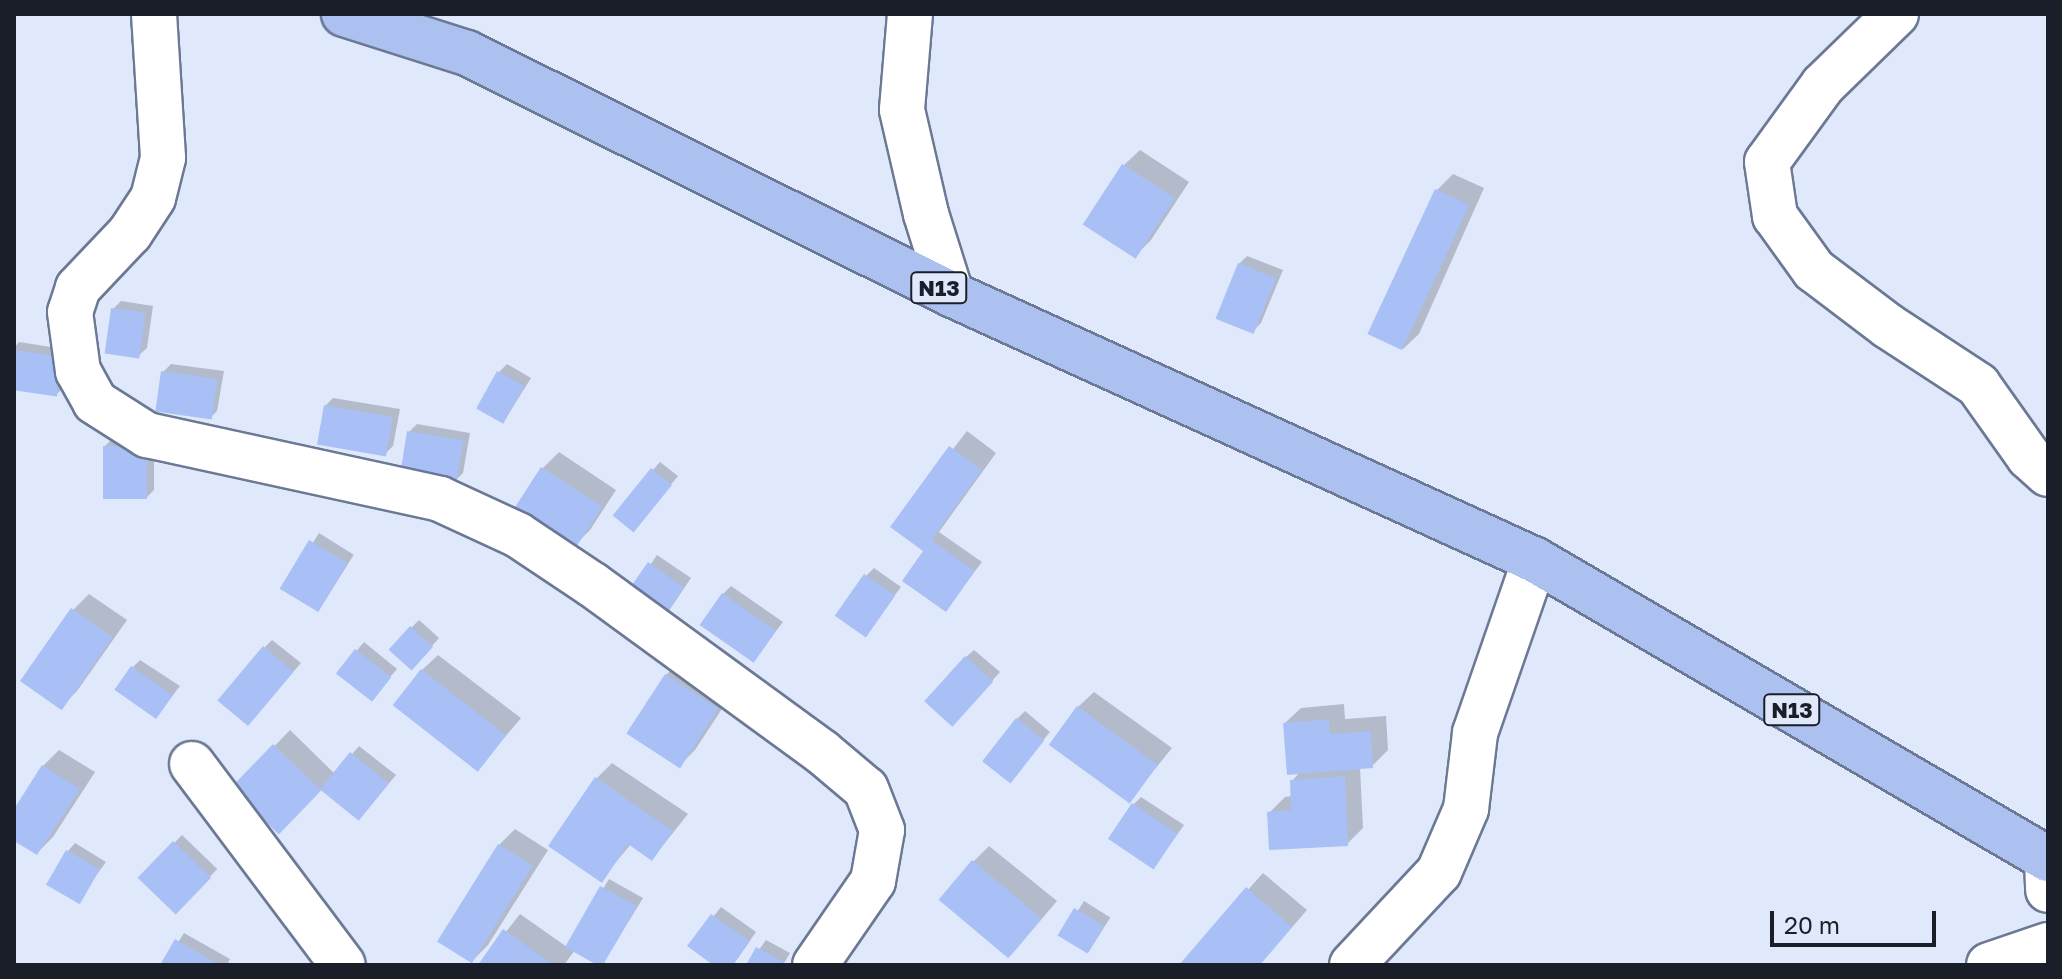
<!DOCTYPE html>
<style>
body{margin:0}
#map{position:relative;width:2062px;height:979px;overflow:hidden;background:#e0e9fc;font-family:"Golos Text",sans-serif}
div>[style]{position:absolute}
.shadow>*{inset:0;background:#0003;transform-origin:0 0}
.building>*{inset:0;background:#a8c0f6;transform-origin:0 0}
.roads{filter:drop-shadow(2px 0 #6c7995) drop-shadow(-2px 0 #6c7995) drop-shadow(0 2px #6c7995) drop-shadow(0 -2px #6c7995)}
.minor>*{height:44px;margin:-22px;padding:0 22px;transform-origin:22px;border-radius:22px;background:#fff}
.major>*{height:44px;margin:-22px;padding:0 22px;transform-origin:22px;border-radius:22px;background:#adc1f1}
span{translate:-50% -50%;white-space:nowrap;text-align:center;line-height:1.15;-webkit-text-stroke:6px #e0e9fc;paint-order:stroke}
.shield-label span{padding:2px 6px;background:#e0e9fc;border:2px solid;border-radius:6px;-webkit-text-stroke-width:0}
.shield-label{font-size:22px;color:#191e29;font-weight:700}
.frame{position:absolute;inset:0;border:16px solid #191e29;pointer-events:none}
.scale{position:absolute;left:1770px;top:911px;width:166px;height:36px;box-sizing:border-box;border:4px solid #191e29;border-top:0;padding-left:10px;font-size:24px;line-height:28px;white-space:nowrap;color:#191e29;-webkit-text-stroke:6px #e0e9fc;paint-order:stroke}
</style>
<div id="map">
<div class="shadow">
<div style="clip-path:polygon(1140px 150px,1189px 182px,1151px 240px,1135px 256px,1124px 165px)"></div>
<div style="clip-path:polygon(1453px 174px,1484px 188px,1419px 334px,1403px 349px,1371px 334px,1437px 190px)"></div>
<div style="clip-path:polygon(1247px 256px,1283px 270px,1261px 323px,1253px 331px,1239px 264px)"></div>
<div style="clip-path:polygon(121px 301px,153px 306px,147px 348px,139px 355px,113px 309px)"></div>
<div style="clip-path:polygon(19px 342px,70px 350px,66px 385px,58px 393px,14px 388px,14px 348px)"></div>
<div style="clip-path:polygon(171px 364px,224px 371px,217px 411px,209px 419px,163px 372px)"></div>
<div style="clip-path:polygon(507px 364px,531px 378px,504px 421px,499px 372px)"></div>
<div style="clip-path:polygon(333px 398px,400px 409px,393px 446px,385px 454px,325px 406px)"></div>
<div style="clip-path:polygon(417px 424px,470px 433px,463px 473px,455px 481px,409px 432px)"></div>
<div style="clip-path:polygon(967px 431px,996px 453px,939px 532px,982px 562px,945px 610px,905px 581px,933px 541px,893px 526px)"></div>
<div style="clip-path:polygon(113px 438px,154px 439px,154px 490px,146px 498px,105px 446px)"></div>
<div style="clip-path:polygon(559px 452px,616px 490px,590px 530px,574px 546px,516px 508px,543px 468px)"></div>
<div style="clip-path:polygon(660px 462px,678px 476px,641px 521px,653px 470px)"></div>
<div style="left:319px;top:533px;width:41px;height:67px;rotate:32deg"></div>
<div style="left:657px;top:555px;width:41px;height:44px;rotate:34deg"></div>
<div style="clip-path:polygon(874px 568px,901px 587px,865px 634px,866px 576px)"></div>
<div style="clip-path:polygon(731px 586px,783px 622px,754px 660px,723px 594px)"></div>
<div style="clip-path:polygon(89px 594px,127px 620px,77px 691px,61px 707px,73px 610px)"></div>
<div style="clip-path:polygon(419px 620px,439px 638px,420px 660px,411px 628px)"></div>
<div style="clip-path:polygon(272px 640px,301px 663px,255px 716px,265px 647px)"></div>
<div style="clip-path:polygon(364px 642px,397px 669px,379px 690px,339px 672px)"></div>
<div style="clip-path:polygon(974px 650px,1000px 672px,961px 716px,966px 657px)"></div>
<div style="clip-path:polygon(438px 655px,521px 718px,478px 769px,422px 670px)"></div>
<div style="clip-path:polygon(682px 659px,733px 692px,695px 750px,679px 766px,666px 675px)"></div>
<div style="clip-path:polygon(140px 660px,180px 686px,157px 716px,132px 668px)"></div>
<div style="clip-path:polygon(1094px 692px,1172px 748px,1129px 801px,1078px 707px)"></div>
<div style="clip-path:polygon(1344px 704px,1345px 719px,1386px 716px,1388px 750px,1372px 766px,1360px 767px,1363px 828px,1347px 844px,1269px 813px,1285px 797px,1292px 796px,1292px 781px,1300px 772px,1285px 723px,1301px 708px)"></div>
<div style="clip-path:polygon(1025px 711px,1050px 732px,1017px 772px,1017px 719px)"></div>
<div style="clip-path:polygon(290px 730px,335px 774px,359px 746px,396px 775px,366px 811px,322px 788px,279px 832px,234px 788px)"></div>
<div style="clip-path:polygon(59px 750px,95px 772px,53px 837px,37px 853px,14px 839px,14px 812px,43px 766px)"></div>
<div style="clip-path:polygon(612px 763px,688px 814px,652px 859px,631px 844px,601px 880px,596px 779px)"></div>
<div style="clip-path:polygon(1141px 797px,1184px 825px,1154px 867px,1134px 804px)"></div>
<div style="clip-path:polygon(515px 829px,548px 850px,488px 945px,472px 961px,499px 845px)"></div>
<div style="left:182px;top:835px;width:49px;height:60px;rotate:44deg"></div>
<div style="clip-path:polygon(75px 843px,106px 862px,76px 903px,68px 851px)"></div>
<div style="clip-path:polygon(989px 846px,1057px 901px,1011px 955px,973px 862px)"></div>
<div style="clip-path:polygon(1263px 873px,1307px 910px,1259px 965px,1181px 965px)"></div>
<div style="clip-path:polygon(609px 879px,643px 898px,602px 965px,575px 950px,564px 965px,480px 965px,520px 914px,567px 947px)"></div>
<div style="left:1084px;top:901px;width:31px;height:41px;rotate:32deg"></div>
<div style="clip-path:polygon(721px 907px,756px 932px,733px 965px,717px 965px,690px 946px)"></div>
<div style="clip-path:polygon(184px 933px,230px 959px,227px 965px,163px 965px)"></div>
<div style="clip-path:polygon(766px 940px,790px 953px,783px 965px,748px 965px)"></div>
</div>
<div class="building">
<div style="left:1122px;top:164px;width:63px;height:72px;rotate:33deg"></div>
<div style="left:1435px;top:189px;width:38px;height:160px;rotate:25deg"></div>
<div style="left:1238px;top:263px;width:41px;height:60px;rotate:22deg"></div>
<div style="left:111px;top:308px;width:35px;height:46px;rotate:8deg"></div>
<div style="left:14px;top:350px;width:49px;height:40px;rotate:8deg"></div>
<div style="left:161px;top:371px;width:57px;height:41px;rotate:8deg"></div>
<div style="left:497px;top:371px;width:31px;height:43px;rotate:29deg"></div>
<div style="left:324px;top:405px;width:70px;height:40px;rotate:10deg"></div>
<div style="left:407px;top:431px;width:57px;height:43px;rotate:9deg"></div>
<div style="left:103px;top:446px;width:44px;height:53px"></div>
<div style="clip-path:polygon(949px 446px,982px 470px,931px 540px,975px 571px,946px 612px,902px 581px,923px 551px,890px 527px)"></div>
<div style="left:541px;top:467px;width:73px;height:50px;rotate:33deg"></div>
<div style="left:651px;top:468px;width:27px;height:61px;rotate:39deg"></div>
<div style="left:309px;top:540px;width:45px;height:57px;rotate:31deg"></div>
<div style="left:648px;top:562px;width:44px;height:35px;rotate:35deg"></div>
<div style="left:864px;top:574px;width:38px;height:51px;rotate:35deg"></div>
<div style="left:722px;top:593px;width:66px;height:39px;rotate:35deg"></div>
<div style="left:71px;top:608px;width:51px;height:89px;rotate:35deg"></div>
<div style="left:410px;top:626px;width:31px;height:32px;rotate:42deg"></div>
<div style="left:263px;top:646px;width:40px;height:71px;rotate:40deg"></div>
<div style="left:355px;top:649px;width:46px;height:31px;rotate:38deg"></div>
<div style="left:965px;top:656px;width:38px;height:61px;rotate:42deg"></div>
<div style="left:131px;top:666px;width:51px;height:29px;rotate:35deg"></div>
<div style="left:421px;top:669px;width:108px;height:46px;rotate:38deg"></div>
<div style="left:665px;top:674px;width:64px;height:71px;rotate:33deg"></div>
<div style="left:1077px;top:706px;width:100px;height:48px;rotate:36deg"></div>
<div style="left:1016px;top:718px;width:36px;height:55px;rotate:38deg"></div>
<div style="clip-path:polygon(1329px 719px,1330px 734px,1371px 731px,1373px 768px,1287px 775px,1283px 723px)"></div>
<div style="left:273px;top:744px;width:67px;height:61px;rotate:44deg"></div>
<div style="left:350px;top:752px;width:50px;height:48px;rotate:39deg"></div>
<div style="clip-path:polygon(42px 765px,80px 789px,37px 855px,14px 841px,14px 809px)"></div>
<div style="clip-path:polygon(1345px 776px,1348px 846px,1269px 850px,1267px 812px,1291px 810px,1290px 780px)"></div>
<div style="clip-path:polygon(595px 777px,673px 831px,652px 861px,628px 844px,602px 883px,548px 846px)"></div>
<div style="left:1132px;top:803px;width:55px;height:43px;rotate:34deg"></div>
<div style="left:173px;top:841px;width:53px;height:51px;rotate:44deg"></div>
<div style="left:498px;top:844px;width:41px;height:115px;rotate:32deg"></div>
<div style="left:66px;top:850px;width:39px;height:40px;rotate:30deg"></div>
<div style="left:972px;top:860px;width:91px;height:52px;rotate:40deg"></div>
<div style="clip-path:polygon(600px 886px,637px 906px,603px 965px,597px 965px,565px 947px)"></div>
<div style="clip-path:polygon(1246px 887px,1292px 927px,1260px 965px,1179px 965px)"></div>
<div style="left:1074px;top:908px;width:35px;height:32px;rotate:31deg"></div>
<div style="clip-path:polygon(711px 914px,750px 941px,733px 965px,713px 965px,687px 946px)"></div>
<div style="clip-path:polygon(503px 929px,554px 965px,478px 965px)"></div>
<div style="clip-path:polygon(175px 939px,219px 965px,160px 965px)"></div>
<div style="clip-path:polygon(756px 947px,784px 962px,782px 965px,746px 965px)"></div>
</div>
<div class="roads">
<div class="minor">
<div style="left:154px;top:14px;width:144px;rotate:86.4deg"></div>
<div style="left:163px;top:158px;width:41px;rotate:104deg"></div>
<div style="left:153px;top:198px;width:42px;rotate:123.3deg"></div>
<div style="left:130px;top:233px;width:76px;rotate:133.4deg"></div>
<div style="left:78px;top:288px;width:25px;rotate:108deg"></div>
<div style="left:70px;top:312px;width:60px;rotate:82.3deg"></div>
<div style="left:78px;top:371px;width:35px;rotate:61deg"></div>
<div style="left:95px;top:402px;width:62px;rotate:32.4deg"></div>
<div style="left:147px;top:435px;width:300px;rotate:12.3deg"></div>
<div style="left:440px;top:499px;width:86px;rotate:24.8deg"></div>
<div style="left:518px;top:535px;width:90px;rotate:33.7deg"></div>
<div style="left:593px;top:585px;width:283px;rotate:36.1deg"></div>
<div style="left:822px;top:752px;width:57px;rotate:40.1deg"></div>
<div style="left:866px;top:789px;width:44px;rotate:68.7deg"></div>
<div style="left:882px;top:830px;width:52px;rotate:100deg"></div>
<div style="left:873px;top:881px;width:102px;rotate:124.6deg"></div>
<div style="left:910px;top:14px;width:96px;rotate:94.8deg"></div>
<div style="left:902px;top:110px;width:107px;rotate:77deg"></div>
<div style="left:926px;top:214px;width:84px;rotate:72.6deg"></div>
<div style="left:1896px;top:14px;width:102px;rotate:135.8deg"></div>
<div style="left:1823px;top:85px;width:95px;rotate:126deg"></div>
<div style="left:1767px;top:162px;width:55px;rotate:81.6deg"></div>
<div style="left:1775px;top:216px;width:67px;rotate:54.2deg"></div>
<div style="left:1814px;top:270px;width:93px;rotate:37.1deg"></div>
<div style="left:1888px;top:326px;width:108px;rotate:33.2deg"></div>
<div style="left:1978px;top:385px;width:88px;rotate:54.7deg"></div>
<div style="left:2029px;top:457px;width:25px;rotate:42deg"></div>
<div style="left:192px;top:764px;width:251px;rotate:53.1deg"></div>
<div style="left:2047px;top:858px;width:32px;rotate:88deg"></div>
<div style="left:1352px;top:965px;width:127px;rotate:-46.9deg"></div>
<div style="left:1439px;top:872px;width:69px;rotate:-66.8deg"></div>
<div style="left:1466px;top:809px;width:77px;rotate:-83.2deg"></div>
<div style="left:1475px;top:733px;width:183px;rotate:-70.9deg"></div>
<div style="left:1989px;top:965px;width:62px;rotate:-18.7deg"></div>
</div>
<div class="major">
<div style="left:344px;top:14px;width:129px;rotate:17.6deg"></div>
<div style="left:467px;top:53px;width:541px;rotate:26.47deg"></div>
<div style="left:951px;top:294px;width:642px;rotate:24.49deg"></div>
<div style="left:1535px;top:560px;width:594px;rotate:30.24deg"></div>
</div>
</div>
<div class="shield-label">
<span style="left:939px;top:288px">N13</span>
<span style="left:1792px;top:710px">N13</span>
</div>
<div class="frame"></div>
<div class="scale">20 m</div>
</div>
